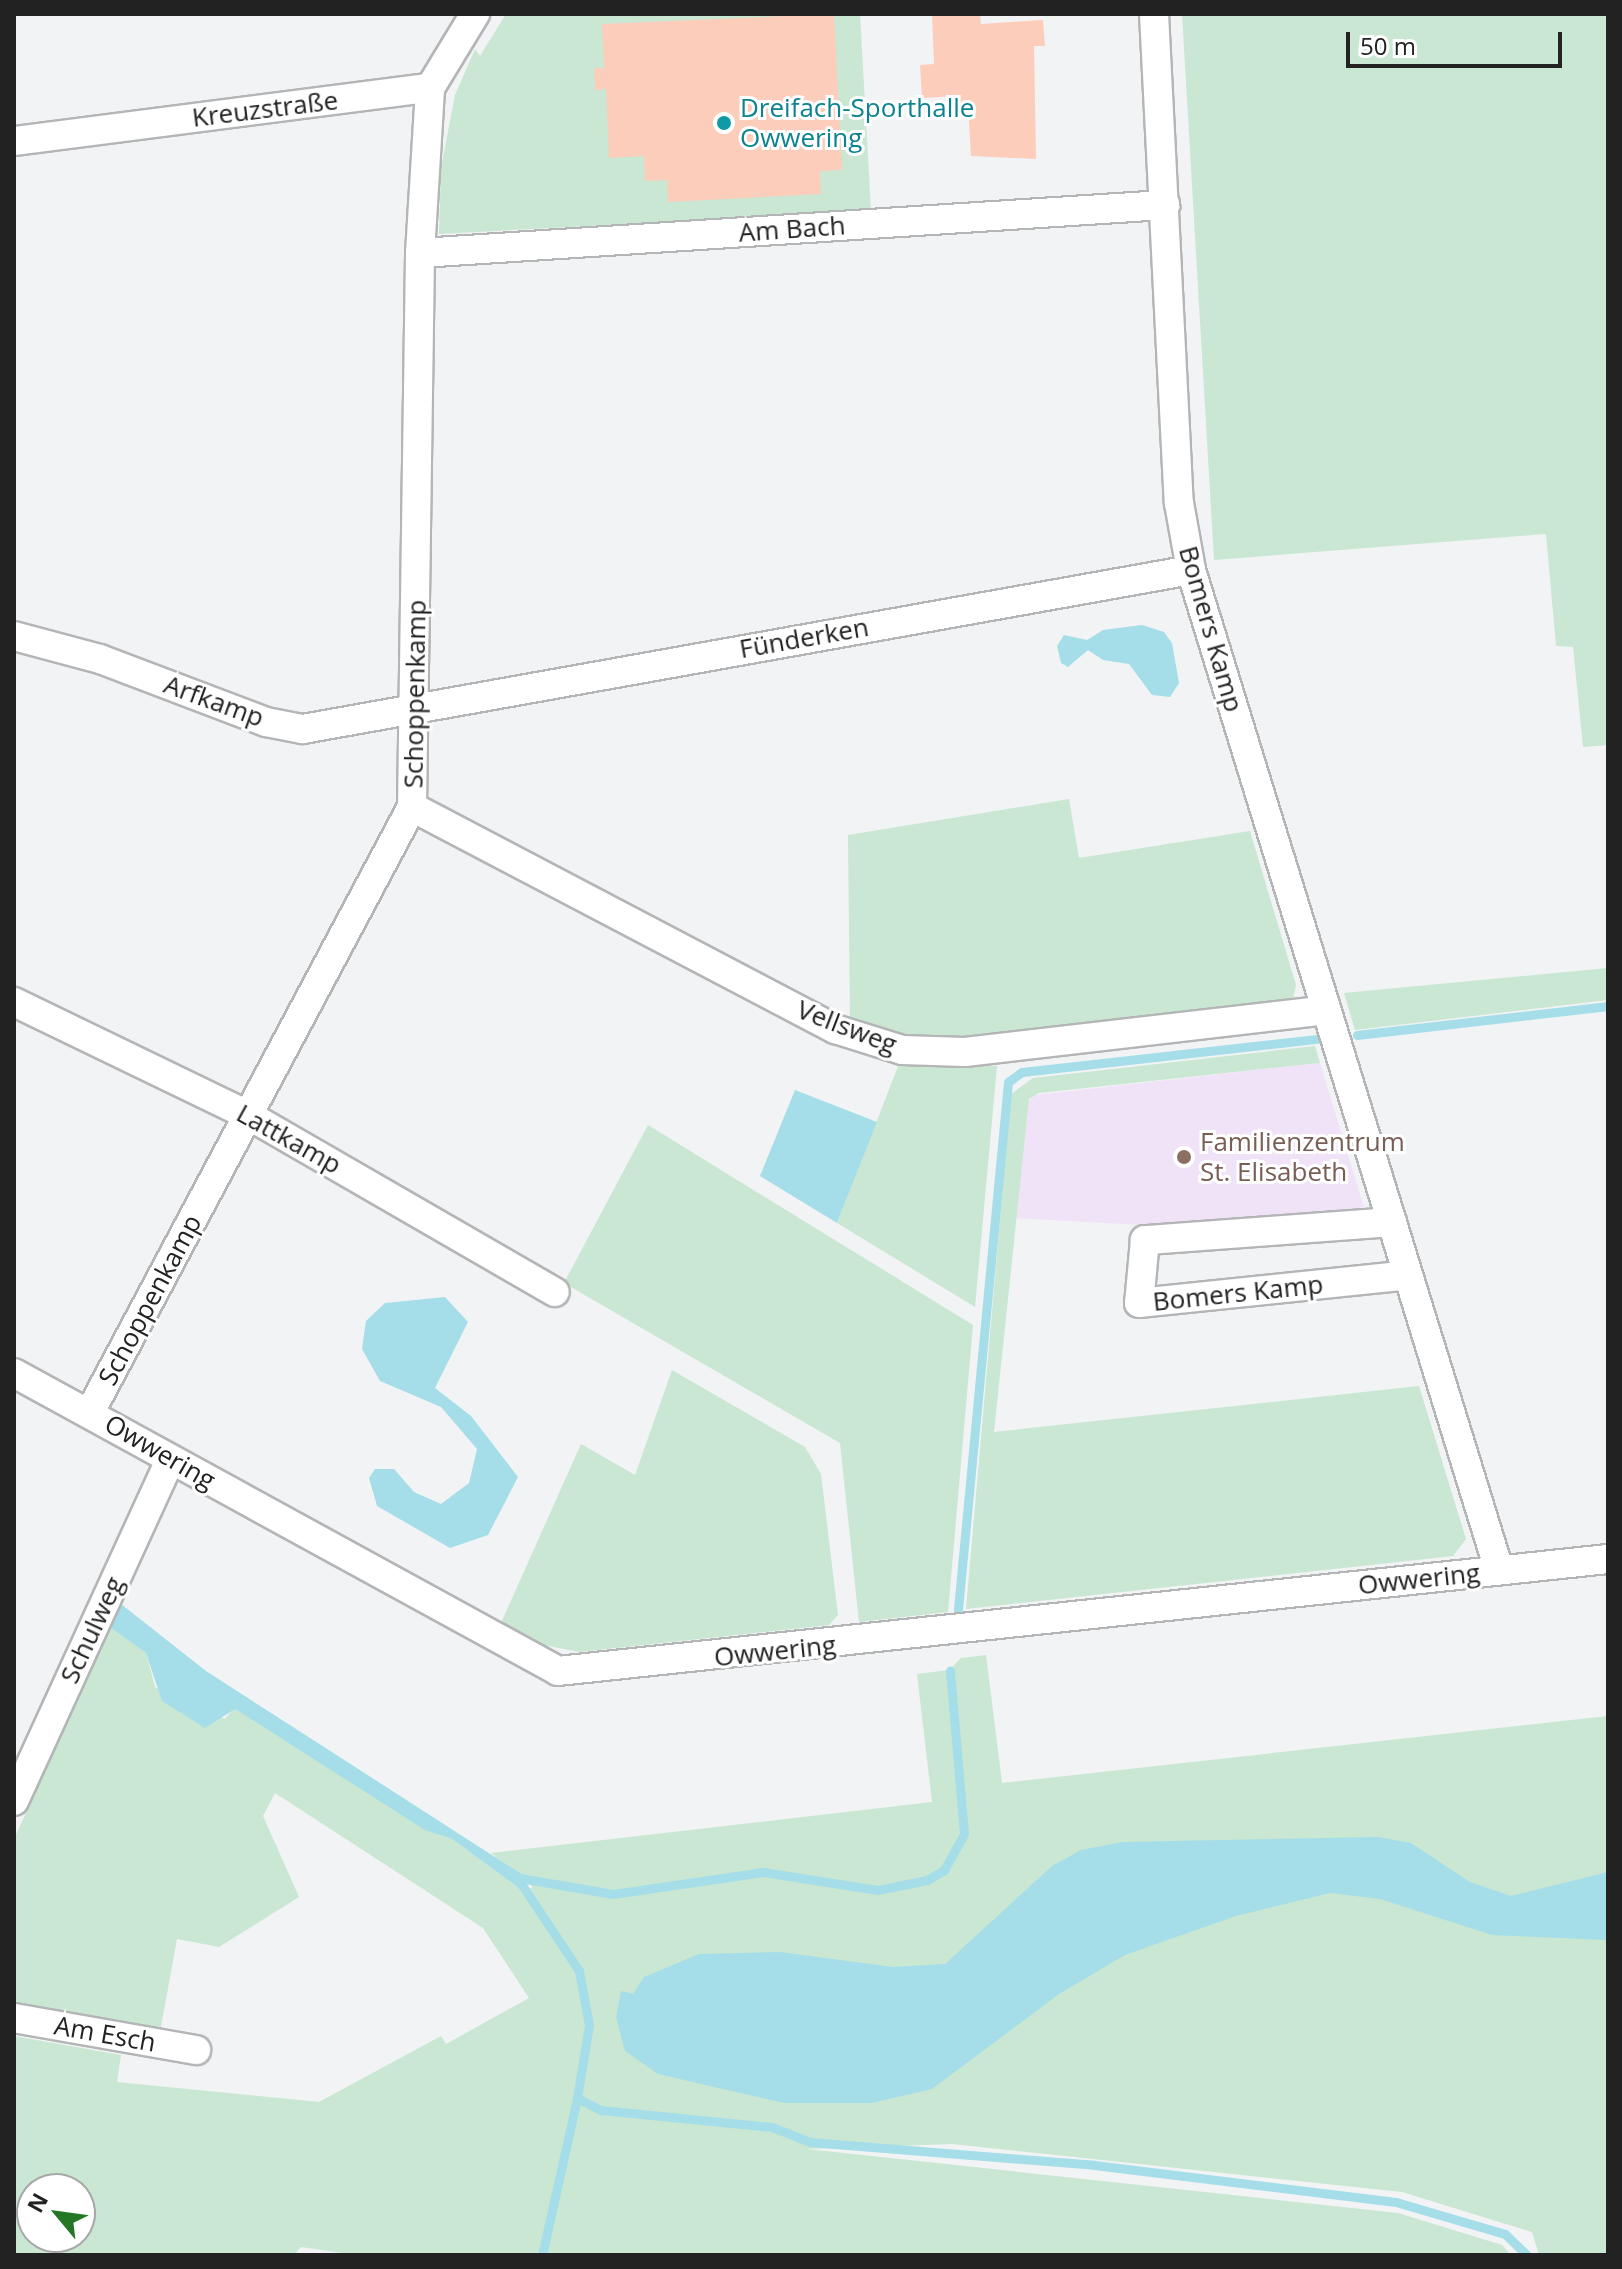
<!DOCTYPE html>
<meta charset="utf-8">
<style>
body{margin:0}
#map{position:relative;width:1622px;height:2269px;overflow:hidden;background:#f1f3f5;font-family:"Open Sans",sans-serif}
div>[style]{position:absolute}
.education>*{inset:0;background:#f1e3f7}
.green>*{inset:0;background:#c9e7d2}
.water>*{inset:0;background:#a5dee8}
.stream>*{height:9px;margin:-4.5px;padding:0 4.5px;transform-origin:4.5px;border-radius:4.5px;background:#a5dee8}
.building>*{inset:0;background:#fccdbb}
.roads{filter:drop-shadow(2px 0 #b4b5b7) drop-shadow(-2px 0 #b4b5b7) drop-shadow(0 2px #b4b5b7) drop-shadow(0 -2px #b4b5b7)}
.minor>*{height:28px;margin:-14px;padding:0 14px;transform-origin:14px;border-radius:14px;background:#fff}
.dots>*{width:22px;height:22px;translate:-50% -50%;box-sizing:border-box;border:4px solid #fff;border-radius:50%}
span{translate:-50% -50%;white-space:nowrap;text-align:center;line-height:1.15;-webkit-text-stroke:6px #fff;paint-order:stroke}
.culture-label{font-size:26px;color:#0d838f}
.left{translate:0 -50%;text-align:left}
.street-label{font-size:26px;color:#222223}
.education-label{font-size:26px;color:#785e54}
.frame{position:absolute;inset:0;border:16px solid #222223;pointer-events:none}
.north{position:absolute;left:16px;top:2173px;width:80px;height:80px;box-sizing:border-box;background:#fff;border:2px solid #a7a7a7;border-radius:50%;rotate:299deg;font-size:22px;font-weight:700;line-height:32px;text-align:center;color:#222223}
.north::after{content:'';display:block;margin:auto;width:28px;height:36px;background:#247825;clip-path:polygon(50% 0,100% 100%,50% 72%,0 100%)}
.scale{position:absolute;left:1346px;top:32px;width:216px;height:36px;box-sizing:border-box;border:4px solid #222223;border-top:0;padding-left:10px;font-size:24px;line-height:28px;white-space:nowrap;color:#222223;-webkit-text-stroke:6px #fff;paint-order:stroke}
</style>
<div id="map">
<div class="education">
<div style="clip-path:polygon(1320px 1063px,1364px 1207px,1199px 1228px,1013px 1218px,1023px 1108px,1034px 1095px)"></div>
</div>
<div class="green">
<div style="clip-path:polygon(506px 14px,860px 14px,871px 211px,439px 234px,441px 168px,455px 95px,475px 49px,480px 56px)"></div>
<div style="clip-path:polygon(1182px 14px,1608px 14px,1608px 745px,1583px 747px,1573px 647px,1556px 646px,1546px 534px,1214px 560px)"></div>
<div style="clip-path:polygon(1069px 799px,1079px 858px,1250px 831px,1296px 985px,1293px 999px,1281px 1008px,958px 1042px,904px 1039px,850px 1022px,848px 835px)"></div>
<div style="clip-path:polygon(1608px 968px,1608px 1000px,1355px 1030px,1344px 993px)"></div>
<div style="clip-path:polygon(1315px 1046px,1320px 1063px,1039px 1093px,1029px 1099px,994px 1432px,1419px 1386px,1466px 1539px,1453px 1556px,966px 1609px,1011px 1094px,1033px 1078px)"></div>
<div style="clip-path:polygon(899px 1064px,997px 1066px,975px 1307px,837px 1223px)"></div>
<div style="clip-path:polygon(648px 1125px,973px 1325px,948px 1612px,859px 1622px,840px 1443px,564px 1283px)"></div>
<div style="clip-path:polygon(672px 1370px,805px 1447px,821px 1474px,838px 1615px,829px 1625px,579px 1652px,539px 1644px,501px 1623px,581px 1444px,635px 1475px)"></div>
<div style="clip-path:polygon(evenodd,111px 1628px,146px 1653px,155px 1687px,225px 1719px,234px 1708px,426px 1830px,452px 1839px,523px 1891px,533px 1887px,491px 1853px,932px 1802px,917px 1674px,949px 1670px,961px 1658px,986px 1655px,1002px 1783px,1608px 1716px,1608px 2255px,1539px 2255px,1532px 2232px,1402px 2192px,952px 2144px,807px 2149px,1398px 2213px,1502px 2245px,1511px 2255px,356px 2255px,301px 2247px,294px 2255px,14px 2255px,14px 2036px,121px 2055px,117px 2082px,319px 2102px,441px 2036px,446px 2044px,529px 1998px,483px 1928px,275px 1793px,263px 1816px,299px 1897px,219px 1947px,177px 1939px,158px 2043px,14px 2017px,14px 1839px,111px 1628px,32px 2189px,80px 2189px,80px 2237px,32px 2237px,32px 2189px)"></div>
</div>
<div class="water">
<div style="clip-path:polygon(1142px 625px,1164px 632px,1172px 643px,1179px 683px,1170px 697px,1152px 695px,1129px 664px,1103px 660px,1088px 650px,1068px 667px,1061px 663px,1057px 646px,1064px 635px,1087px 640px,1103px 630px)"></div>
<div style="clip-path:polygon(795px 1090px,877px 1122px,837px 1223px,760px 1176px)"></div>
<div style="clip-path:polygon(445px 1297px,468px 1322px,435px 1388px,471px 1416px,518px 1477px,488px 1535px,450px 1548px,377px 1506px,369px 1478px,375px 1469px,394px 1469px,414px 1492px,441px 1504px,469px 1483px,477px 1449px,441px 1407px,380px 1381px,362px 1349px,366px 1321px,385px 1303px)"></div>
<div style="clip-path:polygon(121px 1604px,206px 1671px,523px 1875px,523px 1891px,452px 1839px,425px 1830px,235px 1709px,205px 1728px,162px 1701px,146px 1653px,111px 1628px)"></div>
<div style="clip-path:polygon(1378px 1837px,1411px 1843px,1470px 1882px,1511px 1896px,1608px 1872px,1608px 1940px,1492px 1935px,1380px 1899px,1330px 1893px,1236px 1916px,1125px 1955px,1059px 1994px,932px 2089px,872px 2103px,784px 2103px,658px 2074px,625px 2051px,616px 2017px,621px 1991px,633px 1994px,644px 1977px,699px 1954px,780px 1952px,893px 1967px,945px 1964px,1052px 1866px,1081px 1850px,1123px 1842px)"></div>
</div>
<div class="stream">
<div style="left:1357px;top:1035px;width:253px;rotate:-6.6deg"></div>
<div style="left:958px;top:1609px;width:529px;rotate:-84.58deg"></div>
<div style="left:1008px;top:1082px;width:17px;rotate:-36deg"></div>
<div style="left:1022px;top:1072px;width:297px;rotate:-6.4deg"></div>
<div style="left:516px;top:1876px;width:114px;rotate:56.4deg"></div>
<div style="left:579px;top:1971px;width:55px;rotate:79.5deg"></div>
<div style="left:589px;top:2025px;width:74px;rotate:99.3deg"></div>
<div style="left:577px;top:2098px;width:27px;rotate:27deg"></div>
<div style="left:601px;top:2110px;width:172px;rotate:5.7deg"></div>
<div style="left:772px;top:2127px;width:41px;rotate:21.5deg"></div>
<div style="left:810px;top:2142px;width:285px;rotate:4.6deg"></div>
<div style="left:1094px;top:2165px;width:304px;rotate:7deg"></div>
<div style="left:1396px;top:2202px;width:114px;rotate:16.4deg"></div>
<div style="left:1505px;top:2234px;width:30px;rotate:44deg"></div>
<div style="left:520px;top:1878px;width:94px;rotate:9.8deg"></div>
<div style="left:613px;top:1894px;width:152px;rotate:-8.3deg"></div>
<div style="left:763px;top:1872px;width:116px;rotate:8.9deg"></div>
<div style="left:878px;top:1890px;width:50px;rotate:-11.5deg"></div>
<div style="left:927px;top:1880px;width:20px;rotate:-30deg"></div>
<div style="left:944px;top:1870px;width:41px;rotate:-60.9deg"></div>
<div style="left:964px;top:1834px;width:164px;rotate:-94.9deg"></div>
<div style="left:542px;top:2255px;width:161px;rotate:-77.4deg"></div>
</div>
<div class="building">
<div style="clip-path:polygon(834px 14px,842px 170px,820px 171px,821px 194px,668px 202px,667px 180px,645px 181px,644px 156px,609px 158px,606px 89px,595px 90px,594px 68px,604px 68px,602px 24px)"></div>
<div style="clip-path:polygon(932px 14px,980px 14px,981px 24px,1043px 20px,1045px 46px,1034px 46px,1036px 159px,971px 156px,968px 105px,958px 105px,958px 96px,922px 98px,920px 65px,934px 64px)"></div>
</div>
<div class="roads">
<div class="minor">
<div style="left:1154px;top:14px;width:490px;rotate:87.1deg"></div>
<div style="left:1179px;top:503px;width:68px;rotate:79.8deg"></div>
<div style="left:1191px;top:570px;width:1046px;rotate:72.88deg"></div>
<div style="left:14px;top:141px;width:419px;rotate:-7.3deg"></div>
<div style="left:420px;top:253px;width:747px;rotate:-3.69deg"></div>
<div style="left:14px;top:636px;width:89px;rotate:15deg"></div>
<div style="left:100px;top:659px;width:178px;rotate:20.8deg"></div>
<div style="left:266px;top:722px;width:38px;rotate:11deg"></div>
<div style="left:303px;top:729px;width:902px;rotate:-10.15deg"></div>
<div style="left:412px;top:807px;width:478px;rotate:27.7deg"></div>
<div style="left:835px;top:1029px;width:70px;rotate:17.4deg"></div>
<div style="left:902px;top:1050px;width:63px;rotate:1.8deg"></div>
<div style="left:965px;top:1052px;width:364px;rotate:-6.6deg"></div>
<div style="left:14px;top:1002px;width:260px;rotate:25.8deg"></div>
<div style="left:248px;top:1115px;width:354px;rotate:30deg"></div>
<div style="left:1392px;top:1222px;width:248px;rotate:175.8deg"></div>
<div style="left:1145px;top:1240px;width:63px;rotate:95.4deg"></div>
<div style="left:1139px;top:1303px;width:270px;rotate:-5.9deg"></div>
<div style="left:14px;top:1373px;width:620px;rotate:28.71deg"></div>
<div style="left:558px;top:1671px;width:1056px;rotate:-6.09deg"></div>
<div style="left:90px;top:1412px;width:685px;rotate:-61.98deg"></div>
<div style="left:412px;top:807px;width:554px;rotate:-89.17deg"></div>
<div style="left:420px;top:253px;width:165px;rotate:-86.5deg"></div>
<div style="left:430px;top:88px;width:87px;rotate:-58.7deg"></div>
<div style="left:14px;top:1801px;width:375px;rotate:-65.4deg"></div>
<div style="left:14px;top:2018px;width:185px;rotate:10deg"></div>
</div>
</div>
<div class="dots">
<div style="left:724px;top:123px;background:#0f9aa8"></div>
<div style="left:1184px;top:1157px;background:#8d6e63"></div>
</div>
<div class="culture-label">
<span class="left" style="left:740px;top:123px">Dreifach-Sporthalle<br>Owwering</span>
</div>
<div class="street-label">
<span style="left:265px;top:109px;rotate:-7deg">Kreuzstraße</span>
<span style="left:792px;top:229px;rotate:-4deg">Am Bach</span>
<span style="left:1211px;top:629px;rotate:74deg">Bomers Kamp</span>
<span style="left:804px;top:638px;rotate:-10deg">Fünderken</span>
<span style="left:415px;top:694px;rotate:-89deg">Schoppenkamp</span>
<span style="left:214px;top:701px;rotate:20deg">Arfkamp</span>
<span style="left:847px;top:1027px;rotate:21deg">Vellsweg</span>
<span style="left:289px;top:1139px;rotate:29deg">Lattkamp</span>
<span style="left:1238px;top:1293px;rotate:-6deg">Bomers Kamp</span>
<span style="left:150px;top:1300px;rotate:-62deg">Schoppenkamp</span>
<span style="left:160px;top:1452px;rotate:30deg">Owwering</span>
<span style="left:1419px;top:1579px;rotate:-6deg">Owwering</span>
<span style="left:92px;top:1630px;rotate:-65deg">Schulweg</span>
<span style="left:775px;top:1651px;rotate:-6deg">Owwering</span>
<span style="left:105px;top:2034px;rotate:10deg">Am Esch</span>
</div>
<div class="education-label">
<span class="left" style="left:1200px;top:1157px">Familienzentrum<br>St. Elisabeth</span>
</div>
<div class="frame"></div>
<div class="north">N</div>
<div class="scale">50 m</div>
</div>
